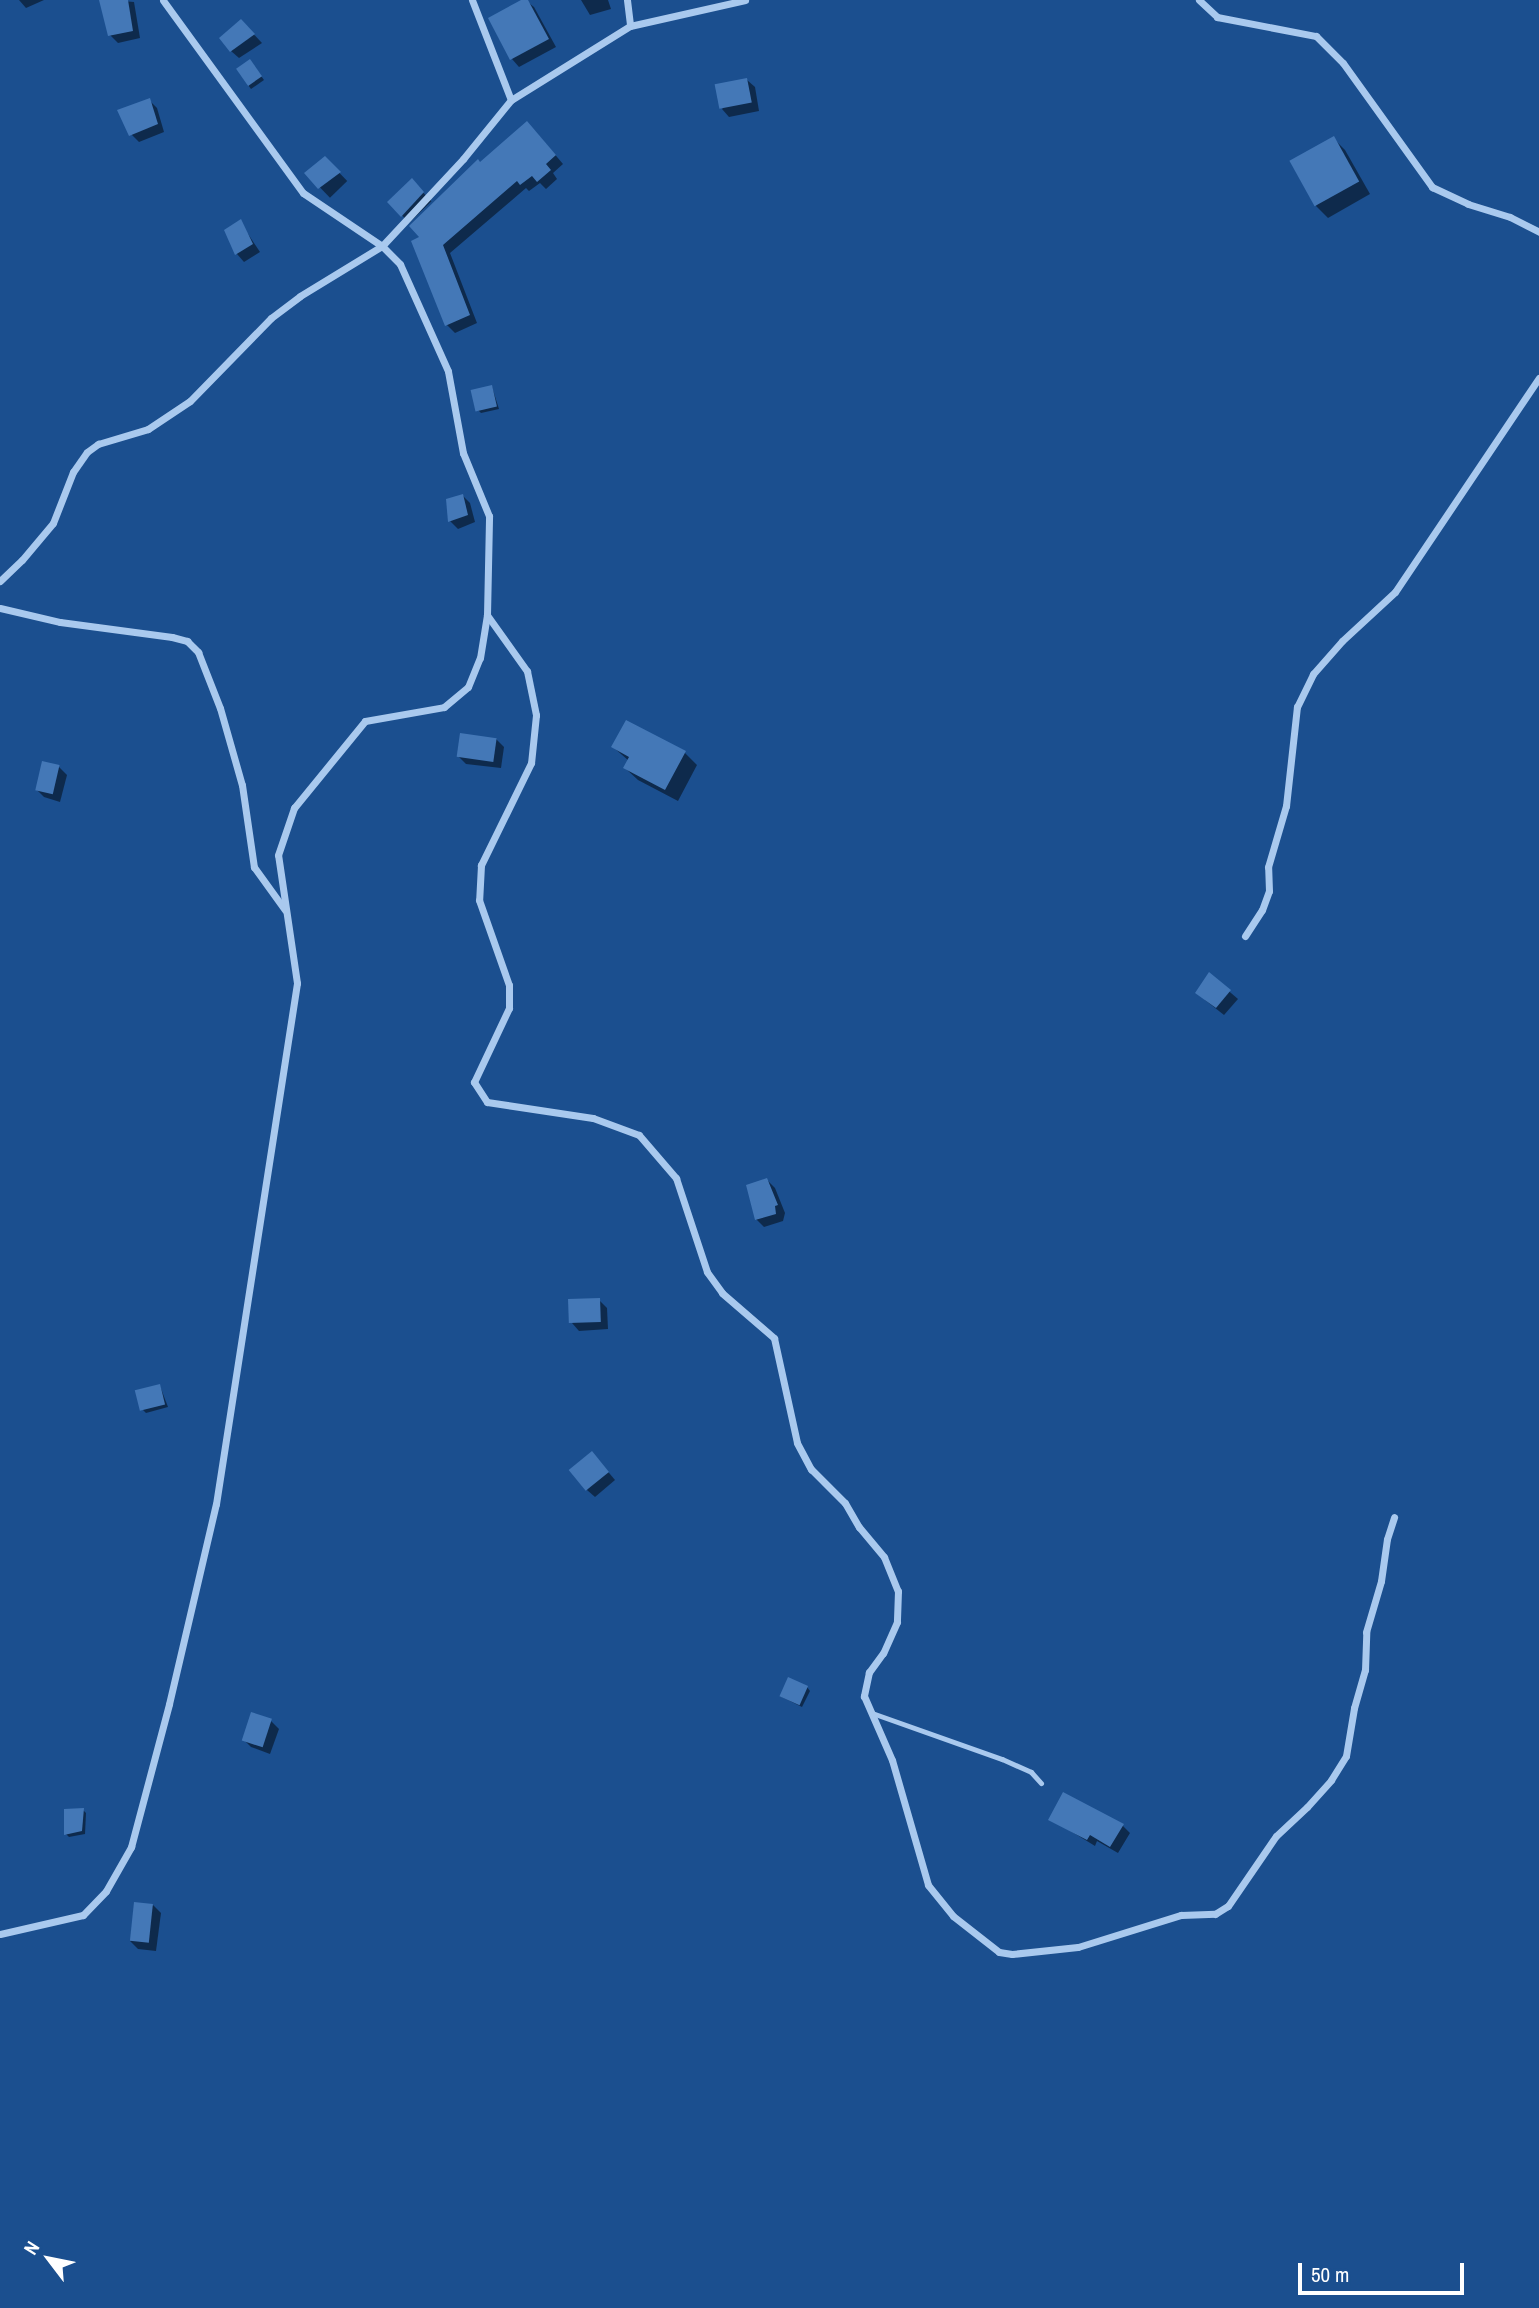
<!DOCTYPE html>
<style>
body{margin:0}
#map{position:relative;width:1539px;height:2308px;overflow:hidden;background:#1b4f8f;font-family:"Archivo Narrow",sans-serif}
div>[style]{position:absolute}
.shadow>*{inset:0;background:#0007;transform-origin:0 0}
.building>*{inset:0;background:#4478b7;transform-origin:0 0}
.service>*{height:5px;margin:-2.5px;padding:0 2.5px;transform-origin:2.5px;border-radius:2.5px;background:#a9c9ee}
.minor>*{height:7px;margin:-3.5px;padding:0 3.5px;transform-origin:3.5px;border-radius:3.5px;background:#a9c9ee}
span{translate:-50% -50%;white-space:nowrap;text-align:center;line-height:1.15;-webkit-text-stroke:6px #1b4f8f;paint-order:stroke}
.north{position:absolute;left:14px;top:2224px;width:70px;height:70px;-webkit-text-stroke:5px #1b4f8f;paint-order:stroke;rotate:302deg;font-size:19px;font-weight:700;line-height:28px;text-align:center;color:#fff}
.north::after{content:'';display:block;margin:auto;width:24px;height:32px;background:#fff;clip-path:polygon(50% 0,100% 100%,50% 72%,0 100%)}
.scale{position:absolute;left:1298px;top:2263px;width:166px;height:32px;box-sizing:border-box;border:4px solid #fff;border-top:0;padding-left:9px;font-size:21px;line-height:24px;white-space:nowrap;color:#fff;-webkit-text-stroke:5px #1b4f8f;paint-order:stroke}
</style>
<div id="map">
<div class="shadow">
<div style="clip-path:polygon(19px 0,44px 0,26px 8px)"></div>
<div style="clip-path:polygon(109px 0,134px 2px,140px 38px,118px 43px,110px 35px)"></div>
<div style="clip-path:polygon(525px 0,534px 7px,556px 47px,519px 67px,512px 59px)"></div>
<div style="clip-path:polygon(581px 0,608px 0,611px 9px,590px 15px)"></div>
<div style="clip-path:polygon(241px 21px,262px 43px,239px 58px,231px 51px)"></div>
<div style="clip-path:polygon(253px 65px,264px 80px,251px 89px,248px 85px)"></div>
<div style="clip-path:polygon(747px 80px,755px 87px,759px 111px,729px 117px,722px 109px)"></div>
<div style="clip-path:polygon(149px 100px,157px 108px,164px 132px,139px 142px,131px 134px)"></div>
<div style="clip-path:polygon(535px 131px,563px 164px,553px 173px,557px 179px,546px 189px,540px 183px,529px 191px,526px 188px,450px 253px,477px 323px,455px 333px,447px 325px,422px 237px,480px 164px)"></div>
<div style="clip-path:polygon(1333px 138px,1345px 150px,1370px 194px,1328px 218px,1316px 206px)"></div>
<div style="left:325px;top:158px;width:32px;height:24px;rotate:46deg"></div>
<div style="left:412px;top:181px;width:28px;height:31px;rotate:46deg"></div>
<div style="clip-path:polygon(240px 222px,260px 252px,244px 262px,237px 254px,226px 231px)"></div>
<div style="clip-path:polygon(492px 387px,499px 409px,481px 413px,477px 409px)"></div>
<div style="clip-path:polygon(463px 496px,470px 503px,475px 522px,458px 529px,450px 521px)"></div>
<div style="clip-path:polygon(496px 739px,504px 747px,501px 768px,466px 764px,458px 756px)"></div>
<div style="clip-path:polygon(613px 747px,685px 753px,697px 765px,678px 801px,638px 780px,625px 768px,629px 761px)"></div>
<div style="clip-path:polygon(59px 767px,67px 775px,60px 802px,44px 797px,37px 790px)"></div>
<div style="clip-path:polygon(1210px 975px,1238px 999px,1224px 1015px,1205px 1000px)"></div>
<div style="clip-path:polygon(767px 1180px,775px 1188px,785px 1213px,783px 1221px,764px 1227px,756px 1219px)"></div>
<div style="clip-path:polygon(599px 1300px,607px 1308px,608px 1329px,579px 1331px,572px 1323px)"></div>
<div style="clip-path:polygon(160px 1386px,168px 1407px,146px 1413px,142px 1409px)"></div>
<div style="clip-path:polygon(599px 1461px,615px 1480px,595px 1497px,587px 1490px)"></div>
<div style="clip-path:polygon(807px 1687px,810px 1691px,802px 1707px,780px 1696px)"></div>
<div style="clip-path:polygon(271px 1721px,279px 1729px,270px 1754px,251px 1747px,243px 1739px)"></div>
<div style="clip-path:polygon(83px 1810px,86px 1813px,85px 1834px,69px 1837px,66px 1834px)"></div>
<div style="clip-path:polygon(1051px 1819px,1123px 1826px,1130px 1833px,1118px 1853px,1097px 1841px,1095px 1846px)"></div>
<div style="clip-path:polygon(153px 1905px,161px 1913px,156px 1951px,138px 1949px,130px 1941px)"></div>
</div>
<div class="building">
<div style="clip-path:polygon(99px 0,128px 0,133px 31px,108px 36px)"></div>
<div style="clip-path:polygon(521px 0,528px 0,549px 39px,510px 60px,488px 18px)"></div>
<div style="clip-path:polygon(241px 19px,255px 34px,230px 52px,219px 38px)"></div>
<div style="left:250px;top:59px;width:21px;height:17px;rotate:55deg"></div>
<div style="left:747px;top:78px;width:25px;height:33px;rotate:79deg"></div>
<div style="clip-path:polygon(150px 98px,158px 124px,129px 136px,117px 110px)"></div>
<div style="clip-path:polygon(527px 121px,556px 155px,546px 164px,551px 170px,537px 182px,532px 176px,520px 185px,517px 181px,443px 245px,470px 315px,445px 326px,411px 241px,419px 237px,409px 226px,478px 159px,480px 162px)"></div>
<div style="left:1334px;top:136px;width:52px;height:51px;rotate:61deg"></div>
<div style="clip-path:polygon(325px 156px,341px 172px,318px 189px,304px 173px)"></div>
<div style="clip-path:polygon(412px 178px,424px 192px,401px 217px,387px 202px)"></div>
<div style="clip-path:polygon(241px 219px,253px 244px,235px 255px,224px 230px)"></div>
<div style="left:492px;top:385px;width:22px;height:22px;rotate:77deg"></div>
<div style="clip-path:polygon(463px 494px,468px 515px,448px 522px,446px 499px)"></div>
<div style="clip-path:polygon(626px 720px,686px 751px,665px 790px,623px 768px,629px 757px,611px 747px)"></div>
<div style="left:460px;top:733px;width:37px;height:24px;rotate:8deg"></div>
<div style="left:42px;top:761px;width:18px;height:30px;rotate:13deg"></div>
<div style="clip-path:polygon(1209px 972px,1231px 990px,1216px 1008px,1195px 993px)"></div>
<div style="clip-path:polygon(767px 1178px,778px 1205px,775px 1206px,776px 1214px,755px 1220px,746px 1185px)"></div>
<div style="left:600px;top:1298px;width:24px;height:32px;rotate:88deg"></div>
<div style="left:160px;top:1384px;width:21px;height:26px;rotate:76deg"></div>
<div style="left:592px;top:1451px;width:27px;height:30px;rotate:51deg"></div>
<div style="left:788px;top:1677px;width:22px;height:21px;rotate:24deg"></div>
<div style="left:251px;top:1712px;width:22px;height:30px;rotate:18deg"></div>
<div style="clip-path:polygon(1063px 1792px,1124px 1824px,1110px 1847px,1090px 1835px,1087px 1840px,1048px 1820px)"></div>
<div style="clip-path:polygon(84px 1808px,82px 1831px,64px 1835px,64px 1809px)"></div>
<div style="left:134px;top:1902px;width:19px;height:39px;rotate:6deg"></div>
</div>
<div class="service">
<div style="left:872px;top:1713px;width:138px;rotate:19.5deg"></div>
<div style="left:1002px;top:1759px;width:32px;rotate:24deg"></div>
<div style="left:1031px;top:1772px;width:15px;rotate:48deg"></div>
</div>
<div class="minor">
<div style="left:472px;top:0;width:107px;rotate:68.7deg"></div>
<div style="left:627px;top:0;width:26px;rotate:83deg"></div>
<div style="left:1199px;top:0;width:25px;rotate:43deg"></div>
<div style="left:1217px;top:17px;width:101px;rotate:10.9deg"></div>
<div style="left:1316px;top:36px;width:38px;rotate:45deg"></div>
<div style="left:1343px;top:63px;width:153px;rotate:54.3deg"></div>
<div style="left:1432px;top:187px;width:40px;rotate:25deg"></div>
<div style="left:1468px;top:204px;width:44px;rotate:17.2deg"></div>
<div style="left:1510px;top:217px;width:33px;rotate:27deg"></div>
<div style="left:0;top:581px;width:30px;rotate:-44deg"></div>
<div style="left:22px;top:560px;width:48px;rotate:-50deg"></div>
<div style="left:53px;top:523px;width:55px;rotate:-68.6deg"></div>
<div style="left:73px;top:472px;width:24px;rotate:-55deg"></div>
<div style="left:87px;top:452px;width:14px;rotate:-36deg"></div>
<div style="left:98px;top:444px;width:52px;rotate:-16.7deg"></div>
<div style="left:148px;top:429px;width:50px;rotate:-33.7deg"></div>
<div style="left:190px;top:401px;width:116px;rotate:-45.7deg"></div>
<div style="left:271px;top:318px;width:36px;rotate:-37deg"></div>
<div style="left:300px;top:296px;width:96px;rotate:-31.4deg"></div>
<div style="left:382px;top:246px;width:119px;rotate:-47deg"></div>
<div style="left:463px;top:159px;width:76px;rotate:-50.9deg"></div>
<div style="left:511px;top:100px;width:140px;rotate:-31.9deg"></div>
<div style="left:630px;top:26px;width:118px;rotate:-12.7deg"></div>
<div style="left:0;top:608px;width:62px;rotate:13.1deg"></div>
<div style="left:60px;top:622px;width:113px;rotate:7.6deg"></div>
<div style="left:172px;top:637px;width:16px;rotate:15deg"></div>
<div style="left:187px;top:641px;width:16px;rotate:45deg"></div>
<div style="left:198px;top:652px;width:60px;rotate:68.6deg"></div>
<div style="left:220px;top:708px;width:80px;rotate:74.1deg"></div>
<div style="left:242px;top:785px;width:83px;rotate:81.7deg"></div>
<div style="left:254px;top:867px;width:53px;rotate:54.2deg"></div>
<div style="left:487px;top:615px;width:69px;rotate:54.5deg"></div>
<div style="left:527px;top:671px;width:45px;rotate:78.4deg"></div>
<div style="left:536px;top:715px;width:48px;rotate:95.9deg"></div>
<div style="left:531px;top:763px;width:114px;rotate:116.1deg"></div>
<div style="left:481px;top:865px;width:35px;rotate:93deg"></div>
<div style="left:479px;top:900px;width:90px;rotate:70.6deg"></div>
<div style="left:509px;top:985px;width:23px;rotate:90deg"></div>
<div style="left:509px;top:1008px;width:82px;rotate:115.3deg"></div>
<div style="left:474px;top:1082px;width:24px;rotate:57deg"></div>
<div style="left:487px;top:1102px;width:107px;rotate:8.6deg"></div>
<div style="left:593px;top:1118px;width:49px;rotate:20.3deg"></div>
<div style="left:639px;top:1135px;width:57px;rotate:49.3deg"></div>
<div style="left:676px;top:1178px;width:99px;rotate:71.7deg"></div>
<div style="left:707px;top:1272px;width:26px;rotate:54deg"></div>
<div style="left:722px;top:1293px;width:69px;rotate:40.9deg"></div>
<div style="left:774px;top:1338px;width:107px;rotate:77.6deg"></div>
<div style="left:797px;top:1443px;width:30px;rotate:62deg"></div>
<div style="left:811px;top:1469px;width:48px;rotate:45deg"></div>
<div style="left:845px;top:1503px;width:28px;rotate:60deg"></div>
<div style="left:859px;top:1527px;width:39px;rotate:50deg"></div>
<div style="left:884px;top:1557px;width:37px;rotate:68deg"></div>
<div style="left:898px;top:1591px;width:31px;rotate:92deg"></div>
<div style="left:897px;top:1622px;width:34px;rotate:114deg"></div>
<div style="left:883px;top:1653px;width:24px;rotate:126deg"></div>
<div style="left:869px;top:1672px;width:25px;rotate:102deg"></div>
<div style="left:864px;top:1696px;width:70px;rotate:66.4deg"></div>
<div style="left:892px;top:1760px;width:130px;rotate:73.9deg"></div>
<div style="left:928px;top:1885px;width:40px;rotate:51deg"></div>
<div style="left:953px;top:1916px;width:58px;rotate:38deg"></div>
<div style="left:999px;top:1952px;width:13px;rotate:9deg"></div>
<div style="left:1012px;top:1954px;width:66px;rotate:-6.1deg"></div>
<div style="left:1078px;top:1947px;width:108px;rotate:-17.3deg"></div>
<div style="left:1181px;top:1915px;width:34px;rotate:-2deg"></div>
<div style="left:1215px;top:1914px;width:15px;rotate:-32deg"></div>
<div style="left:1228px;top:1906px;width:85px;rotate:-55.6deg"></div>
<div style="left:1276px;top:1836px;width:42px;rotate:-43.1deg"></div>
<div style="left:1307px;top:1807px;width:36px;rotate:-48deg"></div>
<div style="left:1331px;top:1780px;width:28px;rotate:-58deg"></div>
<div style="left:1346px;top:1756px;width:49px;rotate:-80.5deg"></div>
<div style="left:1354px;top:1708px;width:40px;rotate:-74deg"></div>
<div style="left:1365px;top:1670px;width:38px;rotate:-88deg"></div>
<div style="left:1366px;top:1632px;width:53px;rotate:-73.6deg"></div>
<div style="left:1381px;top:1581px;width:42px;rotate:-81.9deg"></div>
<div style="left:1387px;top:1539px;width:23px;rotate:-72deg"></div>
<div style="left:1245px;top:936px;width:31px;rotate:-57deg"></div>
<div style="left:1262px;top:910px;width:20px;rotate:-70deg"></div>
<div style="left:1269px;top:891px;width:24px;rotate:-92deg"></div>
<div style="left:1268px;top:867px;width:64px;rotate:-73.6deg"></div>
<div style="left:1286px;top:806px;width:100px;rotate:-83.7deg"></div>
<div style="left:1297px;top:707px;width:37px;rotate:-64deg"></div>
<div style="left:1313px;top:674px;width:44px;rotate:-48.7deg"></div>
<div style="left:1342px;top:641px;width:72px;rotate:-42.8deg"></div>
<div style="left:1395px;top:592px;width:258px;rotate:-56.1deg"></div>
<div style="left:0;top:1934px;width:85px;rotate:-12.9deg"></div>
<div style="left:83px;top:1915px;width:33px;rotate:-46deg"></div>
<div style="left:106px;top:1891px;width:51px;rotate:-60.4deg"></div>
<div style="left:131px;top:1847px;width:148px;rotate:-75.1deg"></div>
<div style="left:169px;top:1704px;width:205px;rotate:-76.8deg"></div>
<div style="left:216px;top:1504px;width:527px;rotate:-81.16deg"></div>
<div style="left:297px;top:983px;width:129px;rotate:-98.4deg"></div>
<div style="left:278px;top:855px;width:50px;rotate:-71.2deg"></div>
<div style="left:294px;top:808px;width:112px;rotate:-50.8deg"></div>
<div style="left:365px;top:721px;width:80px;rotate:-10deg"></div>
<div style="left:444px;top:707px;width:31px;rotate:-40deg"></div>
<div style="left:468px;top:687px;width:31px;rotate:-68deg"></div>
<div style="left:480px;top:658px;width:44px;rotate:-80.8deg"></div>
<div style="left:487px;top:615px;width:99px;rotate:-88.8deg"></div>
<div style="left:489px;top:516px;width:68px;rotate:-112.4deg"></div>
<div style="left:463px;top:453px;width:83px;rotate:-100.4deg"></div>
<div style="left:448px;top:371px;width:117px;rotate:-114.2deg"></div>
<div style="left:400px;top:264px;width:25px;rotate:-135deg"></div>
<div style="left:382px;top:246px;width:95px;rotate:-146.1deg"></div>
<div style="left:303px;top:193px;width:238px;rotate:-126deg"></div>
</div>
<div class="north">N</div>
<div class="scale">50 m</div>
</div>
